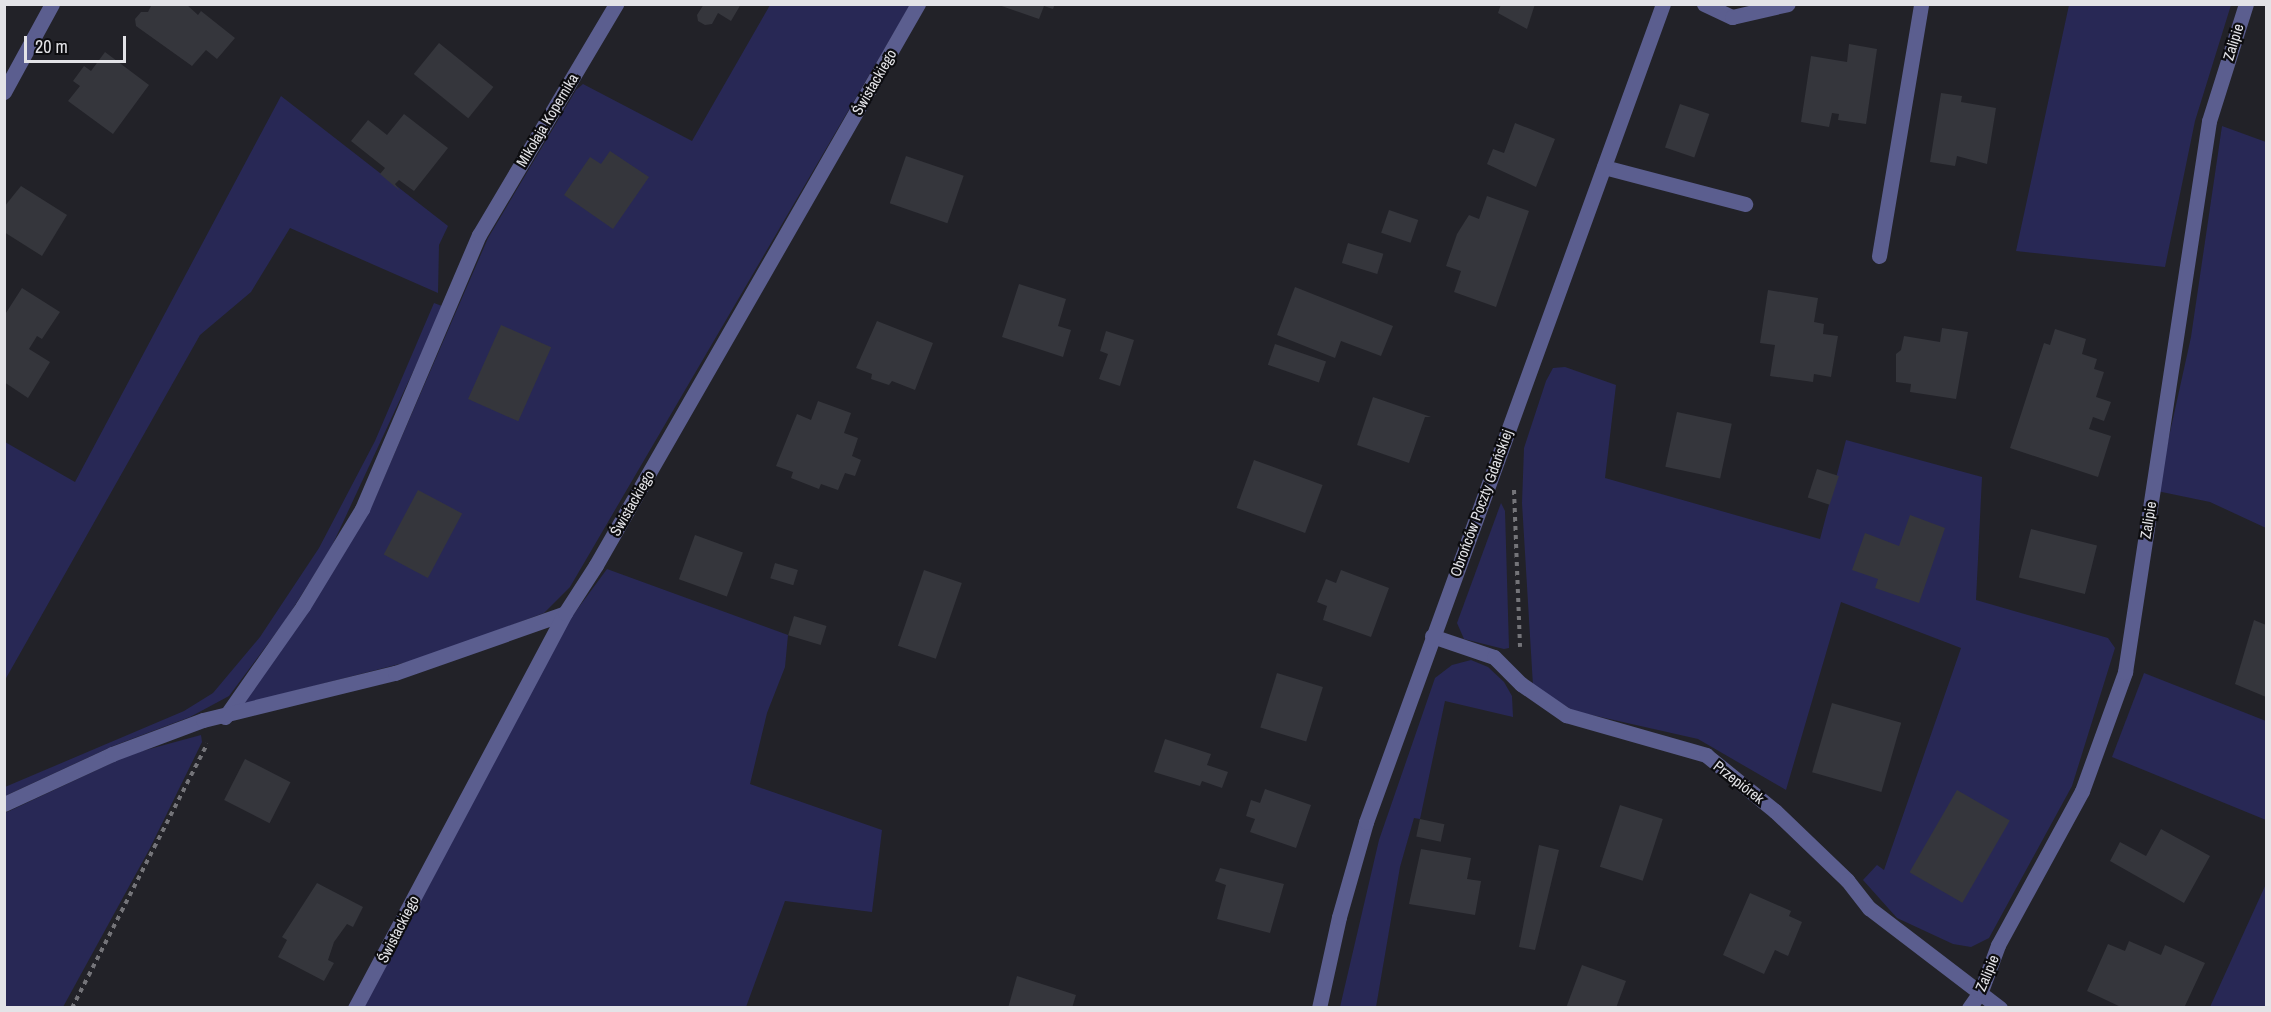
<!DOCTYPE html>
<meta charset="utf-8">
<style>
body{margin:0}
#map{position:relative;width:2271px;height:1012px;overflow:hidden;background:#222228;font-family:"Archivo Narrow",sans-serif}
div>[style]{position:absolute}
.green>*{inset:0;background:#282855}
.building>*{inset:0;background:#35363c;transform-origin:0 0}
.path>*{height:4px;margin-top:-2px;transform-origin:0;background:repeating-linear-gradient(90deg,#747479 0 4.5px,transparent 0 9px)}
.minor>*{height:15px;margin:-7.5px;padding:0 7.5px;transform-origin:7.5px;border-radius:7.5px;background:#5b5e8f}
span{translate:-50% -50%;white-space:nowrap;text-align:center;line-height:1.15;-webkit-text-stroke:4.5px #0c0c0f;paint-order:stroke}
.street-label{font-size:15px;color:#e3e3e7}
.frame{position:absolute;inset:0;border:6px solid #e3e3e7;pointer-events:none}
.scale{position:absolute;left:24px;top:36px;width:102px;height:27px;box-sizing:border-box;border:3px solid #e3e3e7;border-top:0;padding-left:8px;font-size:18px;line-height:21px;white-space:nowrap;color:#e3e3e7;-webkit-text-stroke:4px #0c0c0f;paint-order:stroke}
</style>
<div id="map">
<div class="green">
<div style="clip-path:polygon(770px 5px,910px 5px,570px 587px,544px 613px,423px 658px,243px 704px,343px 555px,373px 503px,488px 238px,576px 90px,583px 84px,692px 141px)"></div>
<div style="clip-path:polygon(2069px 5px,2231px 5px,2195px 121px,2165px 267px,2016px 251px)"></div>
<div style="clip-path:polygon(281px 96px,448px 226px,439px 245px,438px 293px,290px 228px,251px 292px,200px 335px,5px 680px,5px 442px,75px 482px)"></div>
<div style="clip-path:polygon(2222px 126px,2266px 142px,2266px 528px,2210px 502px,2157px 491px,2191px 337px)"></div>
<div style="clip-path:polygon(434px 303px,442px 306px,425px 346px,331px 548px,287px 618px,229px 696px,190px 717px,113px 746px,5px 796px,5px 787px,184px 711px,213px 693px,260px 637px,319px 548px,375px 441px)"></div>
<div style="clip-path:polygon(1565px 367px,1616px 385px,1605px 478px,1820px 539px,1846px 440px,1982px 477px,1976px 600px,2108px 638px,2115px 648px,2072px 786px,1989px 938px,1971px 947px,1953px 944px,1897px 918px,1863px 880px,1877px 865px,1884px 870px,1961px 648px,1841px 602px,1786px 790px,1698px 739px,1574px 711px,1533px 686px,1522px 503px,1524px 448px,1546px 381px,1553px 368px)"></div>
<div style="clip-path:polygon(1501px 503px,1505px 511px,1509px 648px,1504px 649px,1464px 639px,1457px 623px)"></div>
<div style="clip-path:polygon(607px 569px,788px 635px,785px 667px,767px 713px,750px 784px,882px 830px,872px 912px,785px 901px,746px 1007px,363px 1008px,432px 880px,542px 657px)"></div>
<div style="clip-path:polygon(1471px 660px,1488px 667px,1504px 682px,1512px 696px,1513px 717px,1445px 701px,1420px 819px,1414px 818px,1400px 867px,1376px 1007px,1340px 1007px,1379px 840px,1435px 678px,1452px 665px)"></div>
<div style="clip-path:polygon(2144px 673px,2266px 721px,2266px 820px,2112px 757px)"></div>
<div style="clip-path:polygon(201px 735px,202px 742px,149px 850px,63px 1007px,5px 1008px,5px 813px,131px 754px)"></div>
<div style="clip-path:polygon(2266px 884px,2266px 1007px,2210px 1007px,2235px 952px)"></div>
</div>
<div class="building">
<div style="clip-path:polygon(152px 4px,186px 4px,198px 15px,201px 11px,235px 38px,217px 59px,206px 50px,192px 66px,136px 26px,135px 19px,141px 12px,148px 12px)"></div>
<div style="clip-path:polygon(704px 4px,741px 4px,731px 21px,718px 13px,712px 24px,705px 25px,698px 21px,697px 15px)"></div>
<div style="clip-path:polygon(996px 4px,1055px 4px,1053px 9px,1044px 6px,1039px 19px)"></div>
<div style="clip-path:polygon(1501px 4px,1535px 4px,1527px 29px,1498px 13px)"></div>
<div style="left:439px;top:43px;width:70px;height:40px;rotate:39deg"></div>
<div style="clip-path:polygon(1849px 44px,1877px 49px,1866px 124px,1838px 120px,1839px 114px,1832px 113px,1829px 127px,1801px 122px,1811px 56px,1847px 62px)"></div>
<div style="clip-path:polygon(105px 52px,149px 85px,113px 134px,68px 101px,80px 86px,73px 81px,84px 66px,91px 71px)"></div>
<div style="clip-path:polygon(1941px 93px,1962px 96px,1961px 102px,1996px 108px,1987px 164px,1957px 156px,1955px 166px,1930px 162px)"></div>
<div style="left:1680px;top:104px;width:31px;height:46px;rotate:19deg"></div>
<div style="clip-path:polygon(404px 114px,448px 148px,414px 191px,399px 180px,395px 184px,400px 191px,380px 174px,385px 168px,351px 141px,368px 120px,387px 135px)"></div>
<div style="clip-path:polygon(1515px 123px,1555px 139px,1536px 187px,1487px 164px,1493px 149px,1504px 153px)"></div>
<div style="clip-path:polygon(610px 151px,649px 177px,613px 229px,564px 195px,590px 157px,601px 164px)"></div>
<div style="left:906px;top:156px;width:61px;height:50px;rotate:19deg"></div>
<div style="clip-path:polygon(21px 186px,67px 215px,42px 256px,4px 232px,4px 207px)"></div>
<div style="clip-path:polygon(1487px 196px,1529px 211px,1496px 307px,1454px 292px,1461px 271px,1446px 266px,1457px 234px,1469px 215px,1479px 219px)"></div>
<div style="left:1389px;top:210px;width:31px;height:24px;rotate:19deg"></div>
<div style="left:1348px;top:243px;width:37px;height:21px;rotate:17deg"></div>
<div style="clip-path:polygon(1019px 284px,1066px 299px,1058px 326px,1071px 330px,1063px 357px,1002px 337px)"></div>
<div style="clip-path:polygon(1295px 287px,1393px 326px,1381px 356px,1341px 341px,1335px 358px,1277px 335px)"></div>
<div style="clip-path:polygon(22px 288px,60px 312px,42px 339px,37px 336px,29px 349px,50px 362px,28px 398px,4px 382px,4px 316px)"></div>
<div style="clip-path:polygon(1768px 290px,1818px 298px,1814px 322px,1824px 324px,1823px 334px,1838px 336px,1831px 377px,1814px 374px,1813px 382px,1770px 376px,1775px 345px,1760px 343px)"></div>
<div style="clip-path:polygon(877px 321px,933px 343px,915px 390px,892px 381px,889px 385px,871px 379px,872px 374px,856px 368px)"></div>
<div style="left:501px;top:325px;width:55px;height:81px;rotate:24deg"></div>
<div style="clip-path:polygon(1942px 328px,1968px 332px,1956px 399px,1910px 392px,1911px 384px,1896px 382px,1896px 354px,1901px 350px,1904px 336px,1940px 342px)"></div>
<div style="clip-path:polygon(2055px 329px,2086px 339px,2082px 354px,2097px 359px,2094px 369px,2104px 372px,2096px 397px,2111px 402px,2104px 421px,2093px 417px,2089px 429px,2111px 436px,2098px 477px,2010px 448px,2044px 343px,2050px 345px)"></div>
<div style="clip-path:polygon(1106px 331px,1134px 340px,1120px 386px,1099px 379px,1108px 354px,1100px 351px)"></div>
<div style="left:1275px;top:344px;width:54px;height:22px;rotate:19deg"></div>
<div style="clip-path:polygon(1373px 397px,1431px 417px,1425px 417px,1409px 463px,1357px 445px)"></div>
<div style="clip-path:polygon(818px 401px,851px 413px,844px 433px,858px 438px,852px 456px,861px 460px,855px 476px,845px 473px,838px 490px,821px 484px,819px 489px,791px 478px,793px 472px,776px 466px,797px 414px,811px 420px)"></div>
<div style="left:1677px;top:412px;width:56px;height:56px;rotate:12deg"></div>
<div style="left:1254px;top:460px;width:73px;height:51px;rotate:20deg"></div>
<div style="left:1817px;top:469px;width:23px;height:30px;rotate:18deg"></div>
<div style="left:418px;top:490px;width:50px;height:73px;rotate:28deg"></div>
<div style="clip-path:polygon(1910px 515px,1945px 528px,1919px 603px,1875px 588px,1878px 579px,1852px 570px,1865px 533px,1899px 546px)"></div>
<div style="left:2031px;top:529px;width:68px;height:50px;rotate:14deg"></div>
<div style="left:695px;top:535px;width:51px;height:47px;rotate:20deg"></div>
<div style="left:775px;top:563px;width:24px;height:16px;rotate:17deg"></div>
<div style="left:924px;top:570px;width:40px;height:80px;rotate:19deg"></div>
<div style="clip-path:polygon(1341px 570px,1389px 588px,1371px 637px,1323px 620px,1327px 606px,1317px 602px,1326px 579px,1336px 583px)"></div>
<div style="left:794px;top:616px;width:34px;height:20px;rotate:17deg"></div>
<div style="clip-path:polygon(2254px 620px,2266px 625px,2266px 697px,2235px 684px)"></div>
<div style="left:1277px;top:673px;width:48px;height:57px;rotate:17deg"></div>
<div style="left:1832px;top:703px;width:72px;height:72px;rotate:16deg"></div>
<div style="clip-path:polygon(1165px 739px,1211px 754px,1207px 765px,1228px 772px,1222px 788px,1202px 781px,1200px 786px,1154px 772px)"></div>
<div style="left:245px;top:759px;width:51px;height:46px;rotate:27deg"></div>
<div style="clip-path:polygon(1265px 789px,1311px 805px,1296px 848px,1250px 832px,1255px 819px,1246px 816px,1251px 800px,1260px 803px)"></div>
<div style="left:1957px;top:790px;width:61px;height:95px;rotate:30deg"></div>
<div style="left:1620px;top:805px;width:45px;height:65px;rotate:18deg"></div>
<div style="left:1420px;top:819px;width:25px;height:18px;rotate:12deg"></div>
<div style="clip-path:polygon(2161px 829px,2210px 856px,2184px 903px,2110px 861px,2120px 842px,2146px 856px)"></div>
<div style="clip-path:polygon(1539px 845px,1559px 850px,1535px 950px,1519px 947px)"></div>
<div style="clip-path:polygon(1421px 849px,1471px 858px,1467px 879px,1481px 881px,1475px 915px,1409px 904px)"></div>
<div style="clip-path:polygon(1220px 868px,1284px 884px,1270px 933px,1217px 919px,1226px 885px,1215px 881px)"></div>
<div style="clip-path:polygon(317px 883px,363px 907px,353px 927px,347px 924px,334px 942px,328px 960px,334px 963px,324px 981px,278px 957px,287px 940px,282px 937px)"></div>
<div style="clip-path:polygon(1750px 893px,1791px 911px,1789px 916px,1802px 922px,1788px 956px,1775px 950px,1764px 974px,1723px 955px)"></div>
<div style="clip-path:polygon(2129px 941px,2161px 955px,2165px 945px,2205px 963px,2184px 1008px,2123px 1008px,2087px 991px,2108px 944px,2125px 951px)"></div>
<div style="clip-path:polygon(1582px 965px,1626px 981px,1616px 1008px,1566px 1008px)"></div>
<div style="clip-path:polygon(1017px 976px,1076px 995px,1072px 1008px,1008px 1008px)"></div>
</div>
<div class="path">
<div style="left:1514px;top:490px;width:157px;rotate:87.8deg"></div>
<div style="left:72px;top:1008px;width:297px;rotate:-62.9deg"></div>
</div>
<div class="minor">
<div style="left:1704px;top:4px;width:31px;rotate:25deg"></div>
<div style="left:1732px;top:17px;width:57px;rotate:-13.1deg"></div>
<div style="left:4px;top:92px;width:100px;rotate:-61.4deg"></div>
<div style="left:1604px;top:167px;width:146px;rotate:14.7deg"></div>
<div style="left:1879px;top:256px;width:255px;rotate:-80.5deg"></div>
<div style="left:1432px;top:636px;width:65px;rotate:18.7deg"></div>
<div style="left:1494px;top:657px;width:38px;rotate:45deg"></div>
<div style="left:1521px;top:684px;width:55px;rotate:34.6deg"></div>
<div style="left:1566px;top:715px;width:146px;rotate:15.9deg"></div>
<div style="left:1706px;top:755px;width:89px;rotate:39.1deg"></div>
<div style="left:1775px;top:811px;width:100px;rotate:43.8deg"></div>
<div style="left:1847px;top:880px;width:36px;rotate:52deg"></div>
<div style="left:1869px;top:908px;width:165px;rotate:37.4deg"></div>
<div style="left:225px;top:717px;width:136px;rotate:-54.9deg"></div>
<div style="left:303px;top:606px;width:114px;rotate:-58.7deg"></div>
<div style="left:362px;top:509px;width:298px;rotate:-66.9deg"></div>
<div style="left:479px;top:235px;width:269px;rotate:-59.3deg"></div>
<div style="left:4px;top:804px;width:119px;rotate:-24.8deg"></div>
<div style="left:112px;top:754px;width:97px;rotate:-20.5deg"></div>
<div style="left:203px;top:720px;width:198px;rotate:-13.8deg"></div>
<div style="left:395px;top:673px;width:180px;rotate:-19.4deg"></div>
<div style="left:355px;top:1008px;width:447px;rotate:-62deg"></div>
<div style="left:565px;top:613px;width:57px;rotate:-57.1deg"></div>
<div style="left:596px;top:565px;width:647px;rotate:-60.15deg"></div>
<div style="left:1319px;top:1008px;width:93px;rotate:-77.6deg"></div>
<div style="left:1339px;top:917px;width:99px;rotate:-74.1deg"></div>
<div style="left:1366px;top:822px;width:870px;rotate:-70.05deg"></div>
<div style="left:1969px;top:1008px;width:21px;rotate:-55deg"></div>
<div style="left:1981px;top:991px;width:49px;rotate:-69.7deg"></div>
<div style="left:1998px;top:945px;width:175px;rotate:-61.4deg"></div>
<div style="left:2082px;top:791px;width:127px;rotate:-70.1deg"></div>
<div style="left:2125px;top:672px;width:557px;rotate:-81.33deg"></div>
<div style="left:2209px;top:121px;width:123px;rotate:-72.5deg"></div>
</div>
<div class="street-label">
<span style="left:2233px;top:42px;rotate:-73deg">Zalipie</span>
<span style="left:874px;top:82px;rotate:-60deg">Świstackiego</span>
<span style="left:547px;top:120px;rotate:-59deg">Mikołaja Kopernika</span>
<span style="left:632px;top:503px;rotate:-60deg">Świstackiego</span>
<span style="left:1481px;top:503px;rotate:-70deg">Obrońców Poczty Gdańskiej</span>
<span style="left:2148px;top:520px;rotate:-81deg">Zalipie</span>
<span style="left:1739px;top:782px;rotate:38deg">Przepiórek</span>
<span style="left:398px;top:929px;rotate:-63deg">Świstackiego</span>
<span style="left:1987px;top:973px;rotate:-67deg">Zalipie</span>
</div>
<div class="frame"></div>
<div class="scale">20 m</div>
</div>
